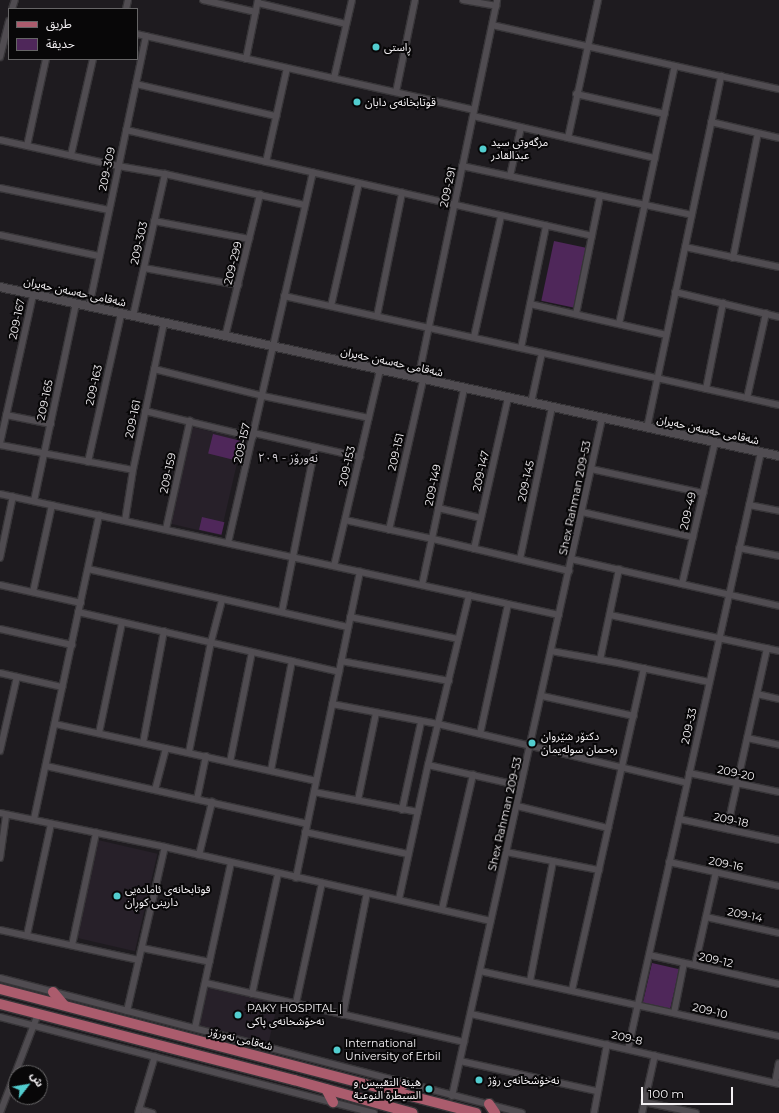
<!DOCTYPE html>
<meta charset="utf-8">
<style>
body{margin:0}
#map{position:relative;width:779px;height:1113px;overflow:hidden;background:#1e1b1f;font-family:Montserrat,"Noto Sans Arabic",sans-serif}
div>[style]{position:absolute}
.built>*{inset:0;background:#272029;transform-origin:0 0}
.green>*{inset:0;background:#4f275a;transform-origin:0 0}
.roads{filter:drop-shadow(1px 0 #373538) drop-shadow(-1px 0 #373538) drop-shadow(0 1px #373538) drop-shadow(0 -1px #373538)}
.minor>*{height:6px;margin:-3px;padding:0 3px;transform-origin:3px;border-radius:3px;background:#504c51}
.tertiary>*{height:8px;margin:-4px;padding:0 4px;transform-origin:4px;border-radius:4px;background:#504c51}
.primary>*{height:10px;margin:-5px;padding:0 5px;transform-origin:5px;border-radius:5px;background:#ab5c6d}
.dots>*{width:11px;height:11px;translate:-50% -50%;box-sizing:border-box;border:2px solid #080708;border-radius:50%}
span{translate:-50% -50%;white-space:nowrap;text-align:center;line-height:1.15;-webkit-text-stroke:4px #080708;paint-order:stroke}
.poi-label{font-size:11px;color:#f4f1f4}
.left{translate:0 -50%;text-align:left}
.right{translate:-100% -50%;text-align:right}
.street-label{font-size:11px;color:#f4f1f4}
.neighbourhood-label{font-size:12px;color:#d2ced4}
.legend{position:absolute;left:8px;top:8px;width:130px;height:52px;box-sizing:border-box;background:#080708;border:1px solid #666566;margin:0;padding:5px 7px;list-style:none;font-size:12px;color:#f4f1f4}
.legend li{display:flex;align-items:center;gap:8px;height:20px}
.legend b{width:20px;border:1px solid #666566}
.north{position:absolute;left:8px;top:1065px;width:40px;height:40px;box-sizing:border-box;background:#080708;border:1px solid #666566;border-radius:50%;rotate:59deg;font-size:11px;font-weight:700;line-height:16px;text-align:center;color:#f4f1f4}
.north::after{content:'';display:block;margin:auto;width:14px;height:18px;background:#52cdcf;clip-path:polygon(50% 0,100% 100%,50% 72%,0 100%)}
.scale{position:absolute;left:641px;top:1087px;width:92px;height:18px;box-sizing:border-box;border:2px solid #f4f1f4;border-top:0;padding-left:5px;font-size:12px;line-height:14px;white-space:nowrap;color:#f4f1f4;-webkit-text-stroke:3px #080708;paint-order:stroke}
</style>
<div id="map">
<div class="built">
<div style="left:192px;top:427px;width:52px;height:99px;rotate:13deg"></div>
<div style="left:98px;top:840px;width:61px;height:100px;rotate:13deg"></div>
<div style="left:208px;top:985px;width:72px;height:45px;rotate:13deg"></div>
</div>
<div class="green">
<div style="left:554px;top:241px;width:35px;height:61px;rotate:12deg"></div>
<div style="left:213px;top:434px;width:29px;height:20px;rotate:14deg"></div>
<div style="left:202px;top:517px;width:23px;height:13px;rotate:13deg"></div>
<div style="left:652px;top:963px;width:28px;height:41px;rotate:13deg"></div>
</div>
<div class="roads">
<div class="minor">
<div style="left:203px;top:0;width:54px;rotate:12.8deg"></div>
<div style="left:463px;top:0;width:34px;rotate:10deg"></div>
<div style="left:258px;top:3px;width:90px;rotate:13.4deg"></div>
<div style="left:12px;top:9px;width:9px;rotate:-72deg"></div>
<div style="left:126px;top:9px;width:9px;rotate:-77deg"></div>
<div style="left:492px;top:25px;width:294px;rotate:12.6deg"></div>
<div style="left:137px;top:34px;width:345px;rotate:12.7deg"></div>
<div style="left:0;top:57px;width:37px;rotate:-76deg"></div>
<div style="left:246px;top:59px;width:60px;rotate:-78.5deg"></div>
<div style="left:334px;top:78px;width:80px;rotate:-77deg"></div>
<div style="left:136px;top:84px;width:144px;rotate:12.9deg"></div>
<div style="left:396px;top:92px;width:94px;rotate:-78.3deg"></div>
<div style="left:576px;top:94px;width:91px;rotate:12.7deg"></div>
<div style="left:473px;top:116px;width:187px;rotate:13deg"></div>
<div style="left:711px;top:122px;width:70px;rotate:13.2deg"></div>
<div style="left:126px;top:130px;width:478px;rotate:12.8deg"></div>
<div style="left:568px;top:138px;width:141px;rotate:-77.7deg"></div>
<div style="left:0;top:140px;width:121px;rotate:12.4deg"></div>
<div style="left:118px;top:166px;width:48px;rotate:9.7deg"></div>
<div style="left:165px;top:174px;width:143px;rotate:12.5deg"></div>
<div style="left:27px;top:146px;width:89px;rotate:-77.7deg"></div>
<div style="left:71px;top:155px;width:98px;rotate:-77.1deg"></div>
<div style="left:266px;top:162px;width:96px;rotate:-77.4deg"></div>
<div style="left:462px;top:166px;width:235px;rotate:12deg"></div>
<div style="left:510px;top:176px;width:50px;rotate:-77.3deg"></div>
<div style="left:0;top:188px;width:111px;rotate:11.4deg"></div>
<div style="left:154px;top:221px;width:97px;rotate:10.7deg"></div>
<div style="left:0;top:235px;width:101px;rotate:12deg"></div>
<div style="left:685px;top:247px;width:96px;rotate:12deg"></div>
<div style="left:733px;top:258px;width:127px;rotate:-78.7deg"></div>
<div style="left:144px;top:268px;width:96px;rotate:10.3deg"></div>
<div style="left:675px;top:292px;width:107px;rotate:13.5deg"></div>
<div style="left:284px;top:296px;width:507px;rotate:12.42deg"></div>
<div style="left:530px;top:304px;width:139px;rotate:12.8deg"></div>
<div style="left:331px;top:306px;width:126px;rotate:-77.2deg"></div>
<div style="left:89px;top:307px;width:277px;rotate:-78.1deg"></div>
<div style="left:576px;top:314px;width:120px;rotate:-78.5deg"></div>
<div style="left:133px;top:316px;width:146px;rotate:-77.3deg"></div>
<div style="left:377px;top:316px;width:126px;rotate:-78.5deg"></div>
<div style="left:619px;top:324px;width:264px;rotate:-77.8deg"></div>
<div style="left:225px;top:337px;width:147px;rotate:-76.2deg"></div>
<div style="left:474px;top:337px;width:124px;rotate:-77.4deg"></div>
<div style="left:521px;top:348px;width:125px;rotate:-78.4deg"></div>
<div style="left:154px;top:369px;width:112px;rotate:13.9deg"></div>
<div style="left:263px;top:396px;width:108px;rotate:11.7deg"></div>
<div style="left:418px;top:379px;width:387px;rotate:-78.2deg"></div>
<div style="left:706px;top:389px;width:88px;rotate:-78.8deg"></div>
<div style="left:747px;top:398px;width:87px;rotate:-77.4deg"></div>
<div style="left:531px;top:403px;width:51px;rotate:-77.6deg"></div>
<div style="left:145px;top:411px;width:111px;rotate:13.5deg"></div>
<div style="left:6px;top:415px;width:46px;rotate:11.3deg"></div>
<div style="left:647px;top:428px;width:360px;rotate:-78.1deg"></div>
<div style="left:254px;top:433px;width:109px;rotate:12.8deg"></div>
<div style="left:0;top:443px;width:152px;rotate:-77.4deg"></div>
<div style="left:0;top:445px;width:135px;rotate:10.6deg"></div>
<div style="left:88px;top:462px;width:152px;rotate:-77.4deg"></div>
<div style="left:591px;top:469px;width:115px;rotate:12.1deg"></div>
<div style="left:0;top:494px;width:572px;rotate:12.21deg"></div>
<div style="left:34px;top:501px;width:201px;rotate:-78deg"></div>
<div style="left:749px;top:505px;width:31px;rotate:11deg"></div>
<div style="left:438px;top:508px;width:44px;rotate:13.1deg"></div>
<div style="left:582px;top:512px;width:114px;rotate:12.7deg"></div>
<div style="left:345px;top:520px;width:90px;rotate:12.2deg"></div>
<div style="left:433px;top:539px;width:140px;rotate:13.2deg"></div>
<div style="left:125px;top:521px;width:52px;rotate:-81.1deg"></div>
<div style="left:133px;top:470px;width:150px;rotate:-78.1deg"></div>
<div style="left:166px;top:529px;width:111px;rotate:-77.5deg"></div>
<div style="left:389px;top:530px;width:154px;rotate:-77.2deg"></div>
<div style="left:228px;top:543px;width:380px;rotate:-77.1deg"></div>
<div style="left:739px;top:548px;width:41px;rotate:11.3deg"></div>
<div style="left:474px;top:549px;width:155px;rotate:-77.3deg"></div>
<div style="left:0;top:558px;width:63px;rotate:-78.2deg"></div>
<div style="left:520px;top:559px;width:155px;rotate:-78.1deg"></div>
<div style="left:571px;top:559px;width:213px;rotate:12.7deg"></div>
<div style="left:334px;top:566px;width:201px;rotate:-76.8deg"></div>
<div style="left:88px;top:569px;width:266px;rotate:12.6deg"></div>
<div style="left:682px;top:584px;width:146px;rotate:-76.9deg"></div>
<div style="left:0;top:585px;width:83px;rotate:12.5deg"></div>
<div style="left:422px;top:585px;width:200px;rotate:-77.9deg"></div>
<div style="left:33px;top:592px;width:89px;rotate:-77.7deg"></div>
<div style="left:282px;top:611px;width:167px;rotate:-78.6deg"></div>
<div style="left:78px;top:612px;width:268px;rotate:12.9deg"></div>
<div style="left:610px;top:615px;width:173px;rotate:12deg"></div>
<div style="left:350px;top:617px;width:110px;rotate:11.5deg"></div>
<div style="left:0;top:629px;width:74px;rotate:12.5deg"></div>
<div style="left:551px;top:651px;width:68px;rotate:10.2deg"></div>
<div style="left:618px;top:663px;width:93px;rotate:11.8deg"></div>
<div style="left:600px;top:660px;width:93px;rotate:-78.2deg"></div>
<div style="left:341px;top:661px;width:110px;rotate:10.5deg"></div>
<div style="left:0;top:673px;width:64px;rotate:12.7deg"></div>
<div style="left:757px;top:694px;width:23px;rotate:13deg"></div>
<div style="left:542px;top:696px;width:94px;rotate:12.3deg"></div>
<div style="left:332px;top:704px;width:108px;rotate:10.7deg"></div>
<div style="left:438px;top:724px;width:256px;rotate:13.3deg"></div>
<div style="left:55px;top:724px;width:267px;rotate:12.3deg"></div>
<div style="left:99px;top:733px;width:112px;rotate:-78.2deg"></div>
<div style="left:480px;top:734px;width:133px;rotate:-77.8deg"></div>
<div style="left:747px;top:738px;width:33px;rotate:12deg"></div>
<div style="left:143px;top:743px;width:114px;rotate:-79.4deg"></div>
<div style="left:0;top:751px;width:76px;rotate:-77.1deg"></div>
<div style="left:189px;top:752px;width:112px;rotate:-78.7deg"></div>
<div style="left:211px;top:642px;width:43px;rotate:-75.3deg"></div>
<div style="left:230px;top:762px;width:112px;rotate:-78.7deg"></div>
<div style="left:428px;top:765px;width:95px;rotate:12.7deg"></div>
<div style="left:46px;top:766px;width:267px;rotate:12.5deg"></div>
<div style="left:271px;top:770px;width:111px;rotate:-79.1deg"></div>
<div style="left:689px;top:773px;width:92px;rotate:11.9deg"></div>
<div style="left:155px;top:790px;width:43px;rotate:-75.3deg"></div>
<div style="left:314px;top:792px;width:106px;rotate:10.9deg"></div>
<div style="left:197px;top:799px;width:44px;rotate:-78.2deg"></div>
<div style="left:358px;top:800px;width:89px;rotate:-78.3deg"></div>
<div style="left:517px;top:806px;width:94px;rotate:13.6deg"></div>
<div style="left:402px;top:810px;width:90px;rotate:-77.8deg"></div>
<div style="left:0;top:813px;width:168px;rotate:11.6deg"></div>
<div style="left:165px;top:847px;width:334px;rotate:12.8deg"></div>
<div style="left:34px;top:819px;width:311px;rotate:-77.9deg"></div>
<div style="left:679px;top:819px;width:102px;rotate:11.9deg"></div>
<div style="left:727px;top:829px;width:185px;rotate:-77.5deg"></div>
<div style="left:305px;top:832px;width:105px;rotate:12.1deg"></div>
<div style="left:506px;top:852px;width:95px;rotate:11deg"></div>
<div style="left:199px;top:855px;width:55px;rotate:-76.2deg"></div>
<div style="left:0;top:858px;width:42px;rotate:-81.9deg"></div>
<div style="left:669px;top:862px;width:113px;rotate:12.3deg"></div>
<div style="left:296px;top:878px;width:313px;rotate:-78.2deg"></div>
<div style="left:399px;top:899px;width:137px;rotate:-77.8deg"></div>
<div style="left:428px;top:765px;width:175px;rotate:-76.4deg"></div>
<div style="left:442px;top:909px;width:138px;rotate:-77deg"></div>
<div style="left:706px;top:917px;width:75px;rotate:12.4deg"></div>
<div style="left:0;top:930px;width:142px;rotate:12.2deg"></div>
<div style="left:27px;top:935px;width:114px;rotate:-77.8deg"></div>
<div style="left:72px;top:945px;width:115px;rotate:-77.9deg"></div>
<div style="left:142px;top:948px;width:69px;rotate:11.6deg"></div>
<div style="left:649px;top:955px;width:133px;rotate:12.6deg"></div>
<div style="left:695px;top:965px;width:95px;rotate:-77.3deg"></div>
<div style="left:480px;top:971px;width:306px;rotate:12.3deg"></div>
<div style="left:0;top:978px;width:539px;rotate:14.5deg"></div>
<div style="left:530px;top:981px;width:122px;rotate:-79.1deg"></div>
<div style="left:206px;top:983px;width:265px;rotate:12.9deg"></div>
<div style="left:572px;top:990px;width:330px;rotate:-77.4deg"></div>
<div style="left:252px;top:994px;width:123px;rotate:-77.8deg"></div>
<div style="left:296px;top:1003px;width:123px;rotate:-77.8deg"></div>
<div style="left:127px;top:1011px;width:168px;rotate:-77deg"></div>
<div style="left:674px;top:1013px;width:51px;rotate:-78.7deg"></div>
<div style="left:471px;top:1014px;width:316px;rotate:12.8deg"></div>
<div style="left:343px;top:1015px;width:124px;rotate:-78.9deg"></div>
<div style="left:0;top:1017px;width:386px;rotate:14.4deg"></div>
<div style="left:195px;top:1028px;width:169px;rotate:-77.7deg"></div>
<div style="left:628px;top:1049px;width:612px;rotate:-77.44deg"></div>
<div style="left:460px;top:1061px;width:140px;rotate:12.4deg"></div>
<div style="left:775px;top:1083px;width:20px;rotate:-79deg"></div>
<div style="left:452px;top:1096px;width:693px;rotate:-77.51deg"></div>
<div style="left:644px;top:1102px;width:53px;rotate:11.9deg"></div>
<div style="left:139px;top:1109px;width:14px;rotate:17deg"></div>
<div style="left:0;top:1113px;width:106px;rotate:-69deg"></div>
<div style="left:138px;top:1113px;width:59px;rotate:-73.4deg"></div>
<div style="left:594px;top:1113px;width:70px;rotate:-79.3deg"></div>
<div style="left:642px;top:1113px;width:59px;rotate:-77.4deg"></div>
</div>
<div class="tertiary">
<div style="left:0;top:287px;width:797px;rotate:12.24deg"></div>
</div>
<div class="primary">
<div style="left:0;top:989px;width:492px;rotate:14.6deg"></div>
<div style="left:53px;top:992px;width:17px;rotate:50deg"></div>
<div style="left:0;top:1004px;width:304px;rotate:14.5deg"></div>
<div style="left:294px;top:1080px;width:123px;rotate:15.6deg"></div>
<div style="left:326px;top:1089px;width:15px;rotate:62deg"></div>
<div style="left:394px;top:1091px;width:14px;rotate:-34deg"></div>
<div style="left:489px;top:1104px;width:11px;rotate:56deg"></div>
</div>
</div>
<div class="dots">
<div style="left:376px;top:47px;background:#52cdcf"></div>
<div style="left:357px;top:102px;background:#52cdcf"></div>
<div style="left:483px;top:149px;background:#52cdcf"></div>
<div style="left:532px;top:743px;background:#52cdcf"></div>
<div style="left:117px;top:896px;background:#52cdcf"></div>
<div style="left:238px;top:1015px;background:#52cdcf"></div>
<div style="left:337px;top:1050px;background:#52cdcf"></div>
<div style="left:479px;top:1080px;background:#52cdcf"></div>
<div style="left:429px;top:1089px;background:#52cdcf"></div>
</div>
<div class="poi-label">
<span class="left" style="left:384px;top:47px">ڕاستی</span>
<span class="left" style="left:365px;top:102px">قوتابخانەی دابان</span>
<span class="left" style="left:491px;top:149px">مزگەوتی سید<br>عبدالقادر</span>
<span class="left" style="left:541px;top:743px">دکتۆر شێروان<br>رەحمان سولەیمان</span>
<span class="left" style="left:125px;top:896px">قوتابخانەی ئامادەیی<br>دارینی کوڕان</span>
<span class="left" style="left:247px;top:1015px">PAKY HOSPITAL |<br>نەخۆشخانەی پاکی</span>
<span class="left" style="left:345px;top:1050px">International<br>University of Erbil</span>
<span class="left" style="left:488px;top:1080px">نەخۆشخانەی رۆژ</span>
<span class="right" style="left:421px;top:1089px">هيئة التقييس و<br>السيطرة النوعية</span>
</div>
<div class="street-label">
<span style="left:107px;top:169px;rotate:-78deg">209-309</span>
<span style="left:448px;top:187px;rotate:-78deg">209-291</span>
<span style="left:139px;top:243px;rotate:-77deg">209-303</span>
<span style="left:233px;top:263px;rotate:-76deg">209-299</span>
<span style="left:75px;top:292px;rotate:12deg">شەقامی حەسەن حەیران</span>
<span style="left:17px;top:319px;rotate:-78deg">209-167</span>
<span style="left:392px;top:362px;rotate:12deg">شەقامی حەسەن حەیران</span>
<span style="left:94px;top:385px;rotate:-77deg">209-163</span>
<span style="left:45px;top:400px;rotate:-78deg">209-165</span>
<span style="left:133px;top:419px;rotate:-78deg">209-161</span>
<span style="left:708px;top:430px;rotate:12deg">شەقامی حەسەن حەیران</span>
<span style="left:242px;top:443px;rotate:-77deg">209-157</span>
<span style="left:396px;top:452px;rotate:-77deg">209-151</span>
<span style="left:347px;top:466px;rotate:-77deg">209-153</span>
<span style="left:481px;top:471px;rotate:-77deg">209-147</span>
<span style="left:168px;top:473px;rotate:-78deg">209-159</span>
<span style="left:526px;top:481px;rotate:-78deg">209-145</span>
<span style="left:433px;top:485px;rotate:-78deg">209-149</span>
<span style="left:575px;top:498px;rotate:-78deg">Shex Rahman 209-53</span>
<span style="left:688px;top:511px;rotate:-77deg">209-49</span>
<span style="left:689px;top:726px;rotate:-77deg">209-33</span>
<span style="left:736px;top:773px;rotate:12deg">209-20</span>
<span style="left:505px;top:814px;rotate:-77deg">Shex Rahman 209-53</span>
<span style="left:731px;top:820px;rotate:12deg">209-18</span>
<span style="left:726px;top:864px;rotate:12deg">209-16</span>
<span style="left:745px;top:915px;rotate:12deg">209-14</span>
<span style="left:716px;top:960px;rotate:13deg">209-12</span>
<span style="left:710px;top:1011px;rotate:13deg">209-10</span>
<span style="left:627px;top:1038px;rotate:13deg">209-8</span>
<span style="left:241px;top:1039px;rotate:14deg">شەقامی نەورۆز</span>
</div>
<div class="neighbourhood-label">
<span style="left:288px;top:458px">نەورۆز - ٢٠٩</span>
</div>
<ul class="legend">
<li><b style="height:5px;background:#ab5c6d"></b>طريق</li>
<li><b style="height:11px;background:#4f275a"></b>حديقة</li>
</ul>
<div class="north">ش</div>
<div class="scale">100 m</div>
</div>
